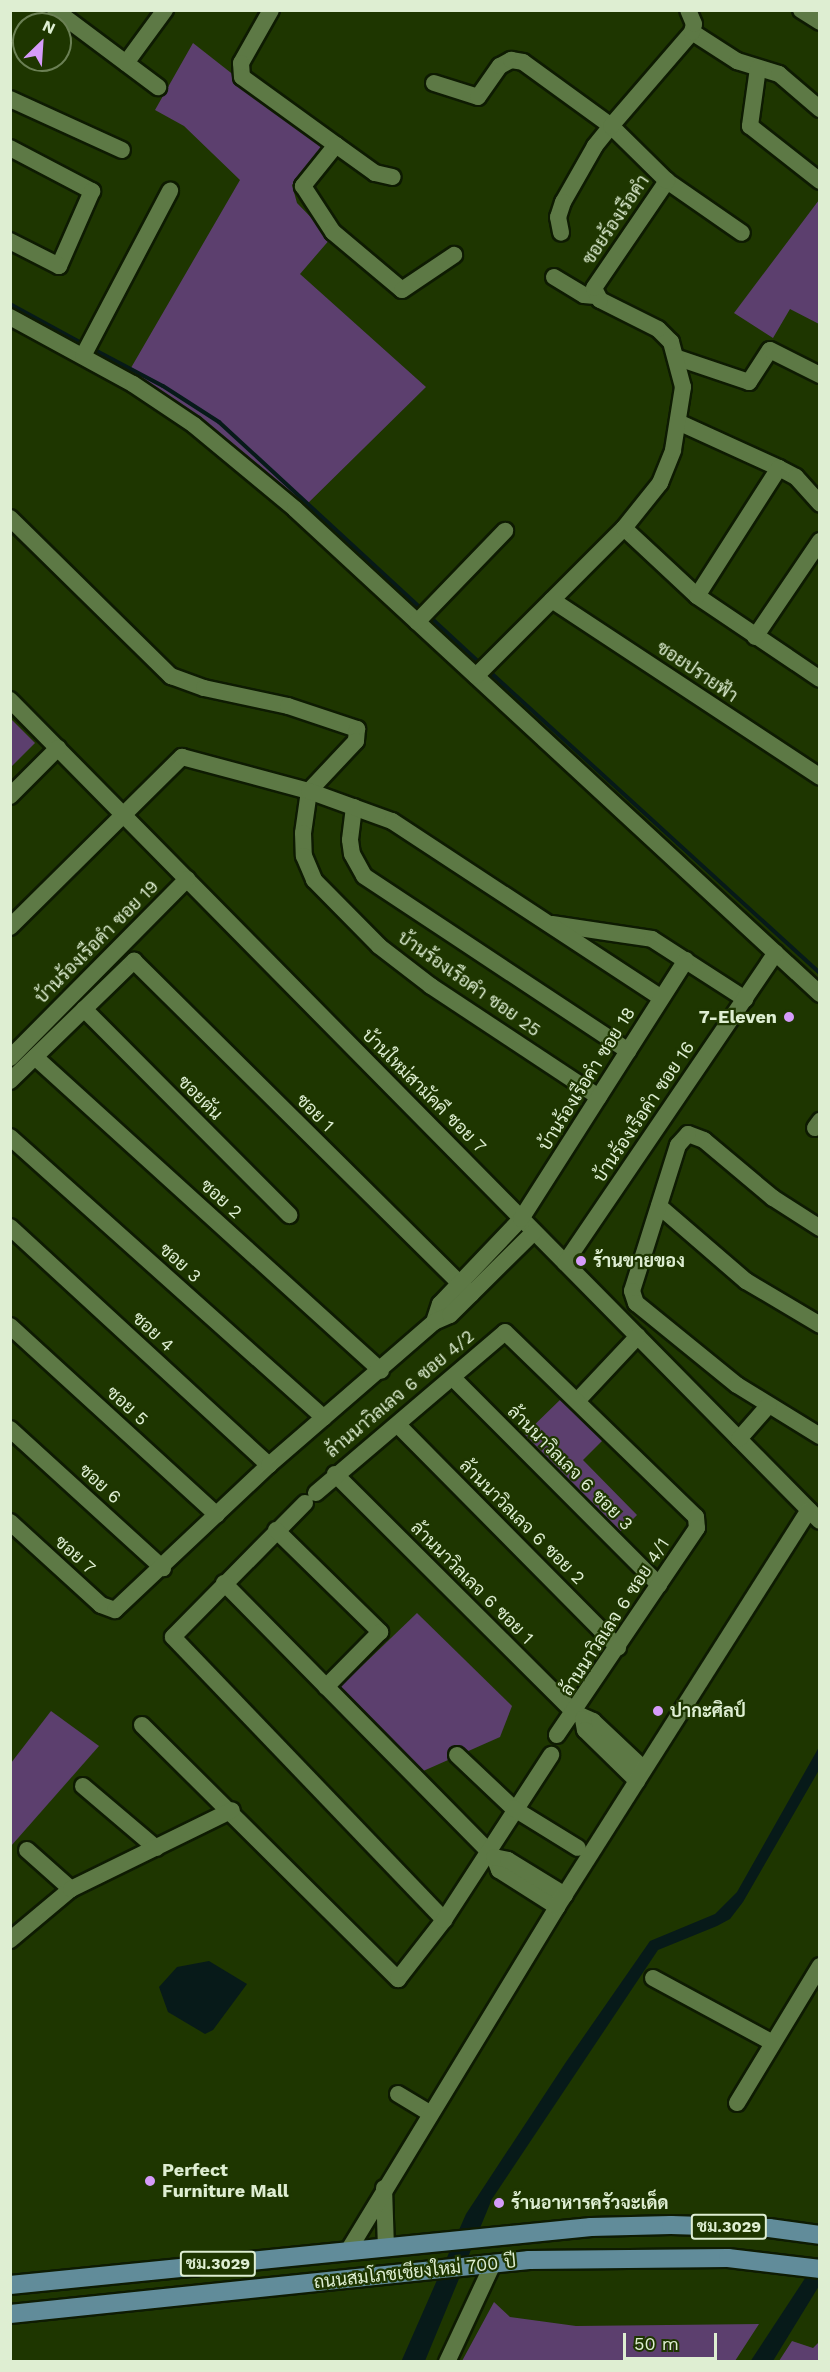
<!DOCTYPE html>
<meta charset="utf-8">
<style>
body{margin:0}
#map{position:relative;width:830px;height:2372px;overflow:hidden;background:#1e3600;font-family:"Work Sans",Sarabun,sans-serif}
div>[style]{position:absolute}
.green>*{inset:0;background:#5c3f6e}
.water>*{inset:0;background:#071a19}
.stream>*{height:4px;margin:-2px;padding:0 2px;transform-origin:2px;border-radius:2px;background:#071a19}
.roads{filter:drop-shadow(2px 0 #0e1b02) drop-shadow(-2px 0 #0e1b02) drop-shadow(0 2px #0e1b02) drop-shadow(0 -2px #0e1b02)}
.minor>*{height:16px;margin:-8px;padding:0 8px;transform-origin:8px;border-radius:8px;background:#5d7945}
.major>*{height:18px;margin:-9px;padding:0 9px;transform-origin:9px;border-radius:9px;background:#618c9a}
.dots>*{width:16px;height:16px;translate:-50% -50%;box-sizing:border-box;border:3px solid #1e3600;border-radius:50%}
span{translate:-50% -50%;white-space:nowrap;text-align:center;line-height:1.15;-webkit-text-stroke:4.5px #1e3600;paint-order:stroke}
.shield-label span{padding:2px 4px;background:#1e3600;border:2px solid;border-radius:4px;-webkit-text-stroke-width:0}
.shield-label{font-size:16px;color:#deeed2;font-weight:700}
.street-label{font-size:18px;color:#deeed2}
.poi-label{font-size:18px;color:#deeed2;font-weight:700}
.right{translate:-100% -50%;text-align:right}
.left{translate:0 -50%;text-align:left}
.frame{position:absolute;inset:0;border:12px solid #deeed2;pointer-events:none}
.north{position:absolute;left:12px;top:12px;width:60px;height:60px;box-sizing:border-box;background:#1e3600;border:2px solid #6b8054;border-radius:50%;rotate:25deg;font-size:16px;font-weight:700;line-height:24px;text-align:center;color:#deeed2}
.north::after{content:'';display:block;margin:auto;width:21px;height:27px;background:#d69bfa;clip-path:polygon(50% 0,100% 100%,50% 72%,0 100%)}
.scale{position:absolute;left:623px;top:2333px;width:94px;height:27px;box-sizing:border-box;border:3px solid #deeed2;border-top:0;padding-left:8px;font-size:18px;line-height:21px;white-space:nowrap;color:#deeed2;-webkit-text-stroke:4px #1e3600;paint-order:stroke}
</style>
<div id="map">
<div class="green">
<div style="clip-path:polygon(193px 43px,324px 146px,292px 185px,297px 203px,331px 238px,300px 274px,426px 387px,302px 509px,180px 405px,128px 373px,240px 180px,184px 126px,155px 110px)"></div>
<div style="clip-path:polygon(819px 200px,819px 324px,790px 309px,773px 338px,734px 313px)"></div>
<div style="clip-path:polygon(11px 719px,35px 743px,11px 767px)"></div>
<div style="clip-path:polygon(563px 1397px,604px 1439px,583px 1460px,637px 1515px,619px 1533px,524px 1435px)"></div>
<div style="clip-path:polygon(417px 1613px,512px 1706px,500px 1737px,421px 1772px,339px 1688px)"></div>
<div style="clip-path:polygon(51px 1711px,99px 1746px,11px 1846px,11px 1763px)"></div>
<div style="clip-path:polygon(494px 2302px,510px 2317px,576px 2326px,759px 2324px,735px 2361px,462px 2361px)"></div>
<div style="clip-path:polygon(792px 2341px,813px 2348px,819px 2342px,819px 2361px,779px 2361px)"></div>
</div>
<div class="water">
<div style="clip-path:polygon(819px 1747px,819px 1770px,743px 1902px,730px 1919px,717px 1926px,658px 1950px,492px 2199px,425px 2361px,401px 2362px,466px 2214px,566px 2062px,650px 1941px,715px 1914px,737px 1892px)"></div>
<div style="clip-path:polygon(209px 1961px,247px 1984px,213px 2030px,205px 2034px,168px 2012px,159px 1987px,177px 1967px)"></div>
<div style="clip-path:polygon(819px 2257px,819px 2286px,773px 2361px,750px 2362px)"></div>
</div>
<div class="stream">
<div style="left:10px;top:304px;width:83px;rotate:28.7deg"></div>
<div style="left:93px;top:349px;width:79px;rotate:27.9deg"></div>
<div style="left:163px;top:386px;width:67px;rotate:32.7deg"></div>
<div style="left:219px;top:422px;width:279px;rotate:42.7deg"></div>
<div style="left:429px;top:616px;width:71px;rotate:42.7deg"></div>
<div style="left:489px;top:671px;width:448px;rotate:42.4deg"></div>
</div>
<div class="roads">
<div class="minor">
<div style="left:55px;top:10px;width:129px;rotate:36.8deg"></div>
<div style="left:271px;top:10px;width:61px;rotate:119.5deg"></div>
<div style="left:241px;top:63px;width:14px;rotate:86deg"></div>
<div style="left:242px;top:77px;width:116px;rotate:35.9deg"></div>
<div style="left:336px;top:145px;width:53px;rotate:128.8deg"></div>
<div style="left:303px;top:186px;width:55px;rotate:56.9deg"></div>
<div style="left:333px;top:232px;width:90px;rotate:40deg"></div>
<div style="left:402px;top:290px;width:63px;rotate:-33.9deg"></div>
<div style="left:801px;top:10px;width:22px;rotate:32deg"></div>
<div style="left:692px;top:32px;width:54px;rotate:32.8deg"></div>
<div style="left:737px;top:61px;width:44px;rotate:17.2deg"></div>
<div style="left:779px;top:74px;width:54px;rotate:40.5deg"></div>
<div style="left:126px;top:63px;width:66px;rotate:-53.7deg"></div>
<div style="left:758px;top:68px;width:59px;rotate:97.9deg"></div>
<div style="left:750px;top:126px;width:89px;rotate:38.2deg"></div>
<div style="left:434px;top:83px;width:46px;rotate:17.7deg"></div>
<div style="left:478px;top:97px;width:38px;rotate:-55deg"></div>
<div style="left:500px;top:66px;width:13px;rotate:-29deg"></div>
<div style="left:511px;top:60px;width:12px;rotate:9deg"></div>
<div style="left:523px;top:62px;width:109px;rotate:36deg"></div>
<div style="left:611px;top:126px;width:26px;rotate:129deg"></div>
<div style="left:595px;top:146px;width:64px;rotate:119.7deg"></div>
<div style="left:563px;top:202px;width:16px;rotate:108deg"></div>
<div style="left:558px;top:217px;width:16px;rotate:79deg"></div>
<div style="left:10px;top:99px;width:123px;rotate:24.5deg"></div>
<div style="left:336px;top:145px;width:48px;rotate:35.7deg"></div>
<div style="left:375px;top:173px;width:18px;rotate:13deg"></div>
<div style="left:10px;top:148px;width:93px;rotate:27.7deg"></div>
<div style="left:92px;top:191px;width:82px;rotate:113.7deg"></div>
<div style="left:59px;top:266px;width:55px;rotate:-153deg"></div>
<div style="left:667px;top:181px;width:91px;rotate:34.7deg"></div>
<div style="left:554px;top:277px;width:35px;rotate:31deg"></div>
<div style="left:584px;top:295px;width:11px;rotate:5deg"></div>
<div style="left:10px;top:317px;width:140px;rotate:28.6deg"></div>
<div style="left:133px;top:384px;width:73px;rotate:33.9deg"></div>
<div style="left:194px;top:425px;width:131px;rotate:39.7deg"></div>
<div style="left:295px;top:509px;width:715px;rotate:42.73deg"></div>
<div style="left:83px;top:356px;width:187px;rotate:-62.2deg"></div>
<div style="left:678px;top:358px;width:75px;rotate:18.7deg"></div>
<div style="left:749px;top:382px;width:38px;rotate:-57deg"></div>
<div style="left:770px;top:350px;width:56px;rotate:26.6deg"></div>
<div style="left:678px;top:422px;width:111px;rotate:24.5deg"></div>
<div style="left:779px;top:468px;width:19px;rotate:28deg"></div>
<div style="left:796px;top:477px;width:36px;rotate:48deg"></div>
<div style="left:10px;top:518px;width:226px;rotate:44.5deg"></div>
<div style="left:171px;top:676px;width:35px;rotate:20deg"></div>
<div style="left:204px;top:688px;width:86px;rotate:12.1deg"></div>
<div style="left:288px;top:706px;width:73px;rotate:18.4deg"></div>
<div style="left:357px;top:729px;width:12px;rotate:95deg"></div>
<div style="left:356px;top:741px;width:69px;rotate:133.2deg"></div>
<div style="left:309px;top:791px;width:42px;rotate:98.1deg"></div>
<div style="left:303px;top:833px;width:23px;rotate:88deg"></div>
<div style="left:304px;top:856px;width:26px;rotate:67deg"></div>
<div style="left:314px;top:880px;width:93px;rotate:45.4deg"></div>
<div style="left:379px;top:946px;width:66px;rotate:37.6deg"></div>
<div style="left:431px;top:986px;width:201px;rotate:33.5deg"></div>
<div style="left:624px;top:528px;width:100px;rotate:43deg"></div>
<div style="left:697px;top:596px;width:148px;rotate:34deg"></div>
<div style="left:697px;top:596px;width:152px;rotate:-57.4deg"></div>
<div style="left:552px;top:600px;width:321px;rotate:33.4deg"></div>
<div style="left:417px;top:622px;width:127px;rotate:-46deg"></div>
<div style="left:755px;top:637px;width:116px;rotate:-55.9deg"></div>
<div style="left:476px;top:676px;width:209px;rotate:-45deg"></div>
<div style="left:624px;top:528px;width:58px;rotate:-51.3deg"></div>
<div style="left:660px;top:483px;width:35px;rotate:-68deg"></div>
<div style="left:673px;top:450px;width:64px;rotate:-81deg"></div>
<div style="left:683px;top:387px;width:47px;rotate:-104.9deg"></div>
<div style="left:671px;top:342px;width:18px;rotate:-135deg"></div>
<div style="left:658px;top:329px;width:65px;rotate:-153.4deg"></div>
<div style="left:600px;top:300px;width:13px;rotate:-117deg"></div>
<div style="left:594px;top:288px;width:130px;rotate:-55.7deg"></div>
<div style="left:667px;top:181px;width:78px;rotate:-135.5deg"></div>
<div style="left:611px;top:126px;width:124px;rotate:-49.2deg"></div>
<div style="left:692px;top:32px;width:8px;rotate:-76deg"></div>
<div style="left:694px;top:24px;width:15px;rotate:-113deg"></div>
<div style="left:10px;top:700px;width:1153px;rotate:45.39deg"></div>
<div style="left:10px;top:796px;width:68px;rotate:-45deg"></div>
<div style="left:354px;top:807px;width:33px;rotate:97deg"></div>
<div style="left:350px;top:840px;width:14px;rotate:82deg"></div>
<div style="left:352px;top:854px;width:25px;rotate:61deg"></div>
<div style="left:364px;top:876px;width:317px;rotate:33.5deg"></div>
<div style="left:552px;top:924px;width:101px;rotate:8.5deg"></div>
<div style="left:652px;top:939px;width:111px;rotate:32.8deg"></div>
<div style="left:10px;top:927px;width:242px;rotate:-44.7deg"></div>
<div style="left:182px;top:757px;width:131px;rotate:15deg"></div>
<div style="left:309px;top:791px;width:88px;rotate:19.9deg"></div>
<div style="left:392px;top:821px;width:322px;rotate:33.3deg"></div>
<div style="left:84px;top:1009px;width:291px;rotate:45.1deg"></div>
<div style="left:35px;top:1057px;width:467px;rotate:42.2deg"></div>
<div style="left:10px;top:1058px;width:252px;rotate:-45.3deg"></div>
<div style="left:10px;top:1081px;width:173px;rotate:-44.1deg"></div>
<div style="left:134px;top:961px;width:474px;rotate:44.7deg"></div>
<div style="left:815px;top:1128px;width:9px;rotate:-54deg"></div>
<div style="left:10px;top:1137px;width:421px;rotate:41.8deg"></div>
<div style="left:659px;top:1206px;width:115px;rotate:40.8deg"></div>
<div style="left:746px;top:1281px;width:86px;rotate:30.7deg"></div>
<div style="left:10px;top:1227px;width:352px;rotate:42.6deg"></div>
<div style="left:820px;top:1228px;width:56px;rotate:-147.4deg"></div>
<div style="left:773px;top:1198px;width:90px;rotate:-140deg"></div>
<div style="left:704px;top:1140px;width:17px;rotate:-159deg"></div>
<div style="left:688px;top:1134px;width:15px;rotate:132deg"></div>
<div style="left:678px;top:1145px;width:153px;rotate:107.5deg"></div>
<div style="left:632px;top:1291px;width:13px;rotate:72deg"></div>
<div style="left:636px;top:1303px;width:130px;rotate:39.1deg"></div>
<div style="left:737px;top:1385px;width:97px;rotate:31.6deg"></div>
<div style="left:565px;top:1263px;width:375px;rotate:-55.8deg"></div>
<div style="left:434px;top:1322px;width:19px;rotate:-72deg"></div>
<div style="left:440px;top:1304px;width:117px;rotate:-46.4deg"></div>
<div style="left:521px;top:1219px;width:307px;rotate:-57.5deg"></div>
<div style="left:10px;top:1326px;width:280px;rotate:42.4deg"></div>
<div style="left:453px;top:1378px;width:292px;rotate:45.1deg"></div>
<div style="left:577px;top:1401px;width:89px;rotate:-46.8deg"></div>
<div style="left:398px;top:1425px;width:313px;rotate:45.3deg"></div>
<div style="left:10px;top:1429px;width:207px;rotate:42.3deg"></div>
<div style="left:739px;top:1439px;width:45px;rotate:-48.6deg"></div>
<div style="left:335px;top:1474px;width:339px;rotate:44.9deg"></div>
<div style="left:575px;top:1713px;width:20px;rotate:24deg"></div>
<div style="left:593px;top:1721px;width:70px;rotate:43.3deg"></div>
<div style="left:316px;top:1493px;width:248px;rotate:-40.4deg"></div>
<div style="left:505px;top:1332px;width:266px;rotate:44.1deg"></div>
<div style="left:696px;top:1517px;width:11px;rotate:85deg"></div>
<div style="left:697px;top:1528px;width:250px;rotate:124.1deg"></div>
<div style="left:305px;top:1503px;width:188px;rotate:134.6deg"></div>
<div style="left:173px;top:1637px;width:392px;rotate:46.2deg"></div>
<div style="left:10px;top:1522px;width:123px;rotate:42.4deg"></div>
<div style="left:101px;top:1605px;width:15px;rotate:20deg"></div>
<div style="left:115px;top:1610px;width:212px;rotate:-43.3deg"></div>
<div style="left:269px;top:1465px;width:218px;rotate:-40.9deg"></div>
<div style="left:434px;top:1322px;width:17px;rotate:-24deg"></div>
<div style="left:450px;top:1315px;width:118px;rotate:-44.7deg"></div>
<div style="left:276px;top:1530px;width:146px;rotate:44.4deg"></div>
<div style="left:380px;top:1632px;width:77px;rotate:134.5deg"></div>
<div style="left:224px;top:1583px;width:385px;rotate:45.4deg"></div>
<div style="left:494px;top:1857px;width:14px;rotate:69deg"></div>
<div style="left:499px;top:1870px;width:69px;rotate:32.5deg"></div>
<div style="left:583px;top:1719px;width:11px;rotate:80deg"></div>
<div style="left:585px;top:1730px;width:73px;rotate:44.4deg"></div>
<div style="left:142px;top:1725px;width:361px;rotate:44.8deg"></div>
<div style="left:398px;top:1979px;width:75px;rotate:-52.1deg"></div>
<div style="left:444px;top:1920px;width:197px;rotate:-57deg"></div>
<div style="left:457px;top:1755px;width:77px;rotate:43.4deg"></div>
<div style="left:513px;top:1808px;width:76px;rotate:31.6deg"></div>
<div style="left:83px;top:1786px;width:96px;rotate:40.3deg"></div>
<div style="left:27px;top:1850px;width:59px;rotate:41.6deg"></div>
<div style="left:494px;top:1857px;width:14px;rotate:12deg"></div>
<div style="left:508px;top:1860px;width:67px;rotate:31.6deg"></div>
<div style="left:10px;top:1940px;width:80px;rotate:-39.9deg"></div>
<div style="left:71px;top:1889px;width:179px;rotate:-26.1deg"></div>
<div style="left:653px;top:1978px;width:136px;rotate:28.4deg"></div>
<div style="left:398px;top:2094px;width:37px;rotate:31deg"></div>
<div style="left:737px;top:2103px;width:160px;rotate:-58.8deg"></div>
<div style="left:384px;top:2188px;width:59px;rotate:88.1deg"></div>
<div style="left:348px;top:2251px;width:403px;rotate:-58.7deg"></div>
<div style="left:557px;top:1907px;width:470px;rotate:-57.6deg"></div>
<div style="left:447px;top:2362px;width:108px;rotate:-64.9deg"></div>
</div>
<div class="major">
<div style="left:10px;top:2285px;width:584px;rotate:-5.7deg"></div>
<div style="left:591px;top:2227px;width:80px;rotate:-1.4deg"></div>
<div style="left:671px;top:2225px;width:98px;rotate:1.8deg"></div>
<div style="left:769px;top:2228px;width:51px;rotate:7.8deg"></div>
<div style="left:10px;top:2314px;width:522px;rotate:-5.94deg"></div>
<div style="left:529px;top:2260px;width:199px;rotate:-0.6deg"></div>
<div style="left:728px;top:2258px;width:93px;rotate:6.8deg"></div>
</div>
</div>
<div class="dots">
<div style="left:789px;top:1017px;background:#d69bfa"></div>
<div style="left:581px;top:1261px;background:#d69bfa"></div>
<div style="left:658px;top:1711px;background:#d69bfa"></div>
<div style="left:150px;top:2181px;background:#d69bfa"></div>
<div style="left:499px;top:2203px;background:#d69bfa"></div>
</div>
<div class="shield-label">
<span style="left:729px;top:2227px">ชม.3029</span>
<span style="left:218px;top:2264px">ชม.3029</span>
</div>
<div class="street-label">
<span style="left:616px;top:220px;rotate:-56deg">ซอยร้องเรือคำ</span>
<span style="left:697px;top:672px;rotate:34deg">ซอยปรายฟ้า</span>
<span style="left:97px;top:942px;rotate:-45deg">บ้านร้องเรือคำ ซอย 19</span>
<span style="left:469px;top:984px;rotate:35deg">บ้านร้องเรือคำ ซอย 25</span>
<span style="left:587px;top:1079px;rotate:-58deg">บ้านร้องเรือคำ ซอย 18</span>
<span style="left:424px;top:1091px;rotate:45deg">บ้านใหม่สามัคคี ซอย 7</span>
<span style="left:200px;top:1098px;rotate:45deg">ซอยตัน</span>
<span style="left:644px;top:1112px;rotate:-56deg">บ้านร้องเรือคำ ซอย 16</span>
<span style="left:315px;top:1113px;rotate:45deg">ซอย 1</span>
<span style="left:221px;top:1199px;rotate:42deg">ซอย 2</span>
<span style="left:180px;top:1263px;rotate:42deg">ซอย 3</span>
<span style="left:153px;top:1332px;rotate:43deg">ซอย 4</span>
<span style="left:400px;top:1394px;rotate:-40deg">ล้านนาวิลเลจ 6 ซอย 4/2</span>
<span style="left:127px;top:1406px;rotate:42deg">ซอย 5</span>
<span style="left:570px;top:1468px;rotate:45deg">ล้านนาวิลเลจ 6 ซอย 3</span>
<span style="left:100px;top:1484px;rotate:42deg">ซอย 6</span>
<span style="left:522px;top:1522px;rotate:45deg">ล้านนาวิลเลจ 6 ซอย 2</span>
<span style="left:75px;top:1555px;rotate:42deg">ซอย 7</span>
<span style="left:472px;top:1583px;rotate:45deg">ล้านนาวิลเลจ 6 ซอย 1</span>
<span style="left:615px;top:1617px;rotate:-57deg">ล้านนาวิลเลจ 6 ซอย 4/1</span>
<span style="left:415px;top:2272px;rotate:-6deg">ถนนสมโภชเชียงใหม่ 700 ปี</span>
</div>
<div class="poi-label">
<span class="right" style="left:777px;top:1017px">7-Eleven</span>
<span class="left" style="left:593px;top:1261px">ร้านขายของ</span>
<span class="left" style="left:670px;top:1711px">ปากะศิลป์</span>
<span class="left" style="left:162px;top:2181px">Perfect<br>Furniture Mall</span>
<span class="left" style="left:511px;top:2203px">ร้านอาหารครัวจะเด็ด</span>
</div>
<div class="frame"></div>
<div class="north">N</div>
<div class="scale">50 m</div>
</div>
